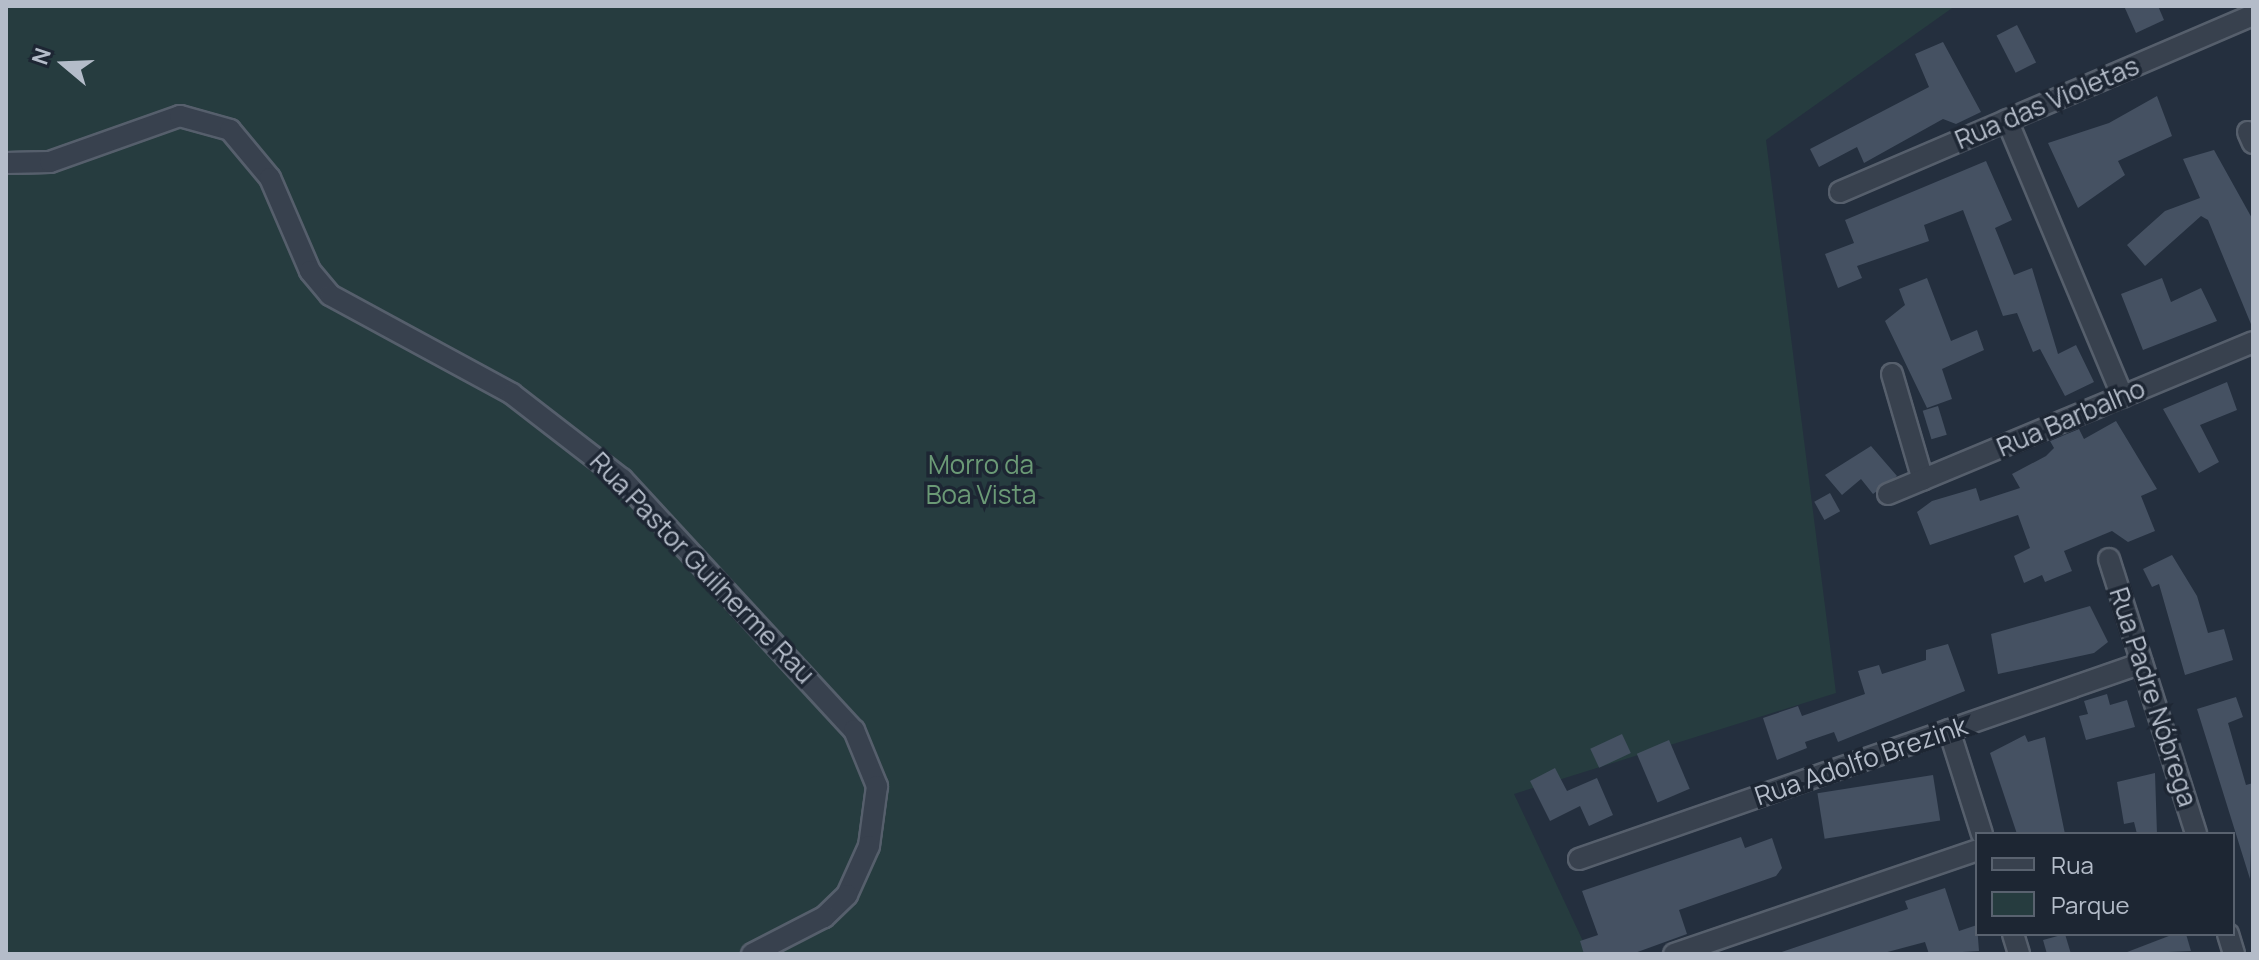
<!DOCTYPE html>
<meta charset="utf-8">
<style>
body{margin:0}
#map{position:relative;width:2259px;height:960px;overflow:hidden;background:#242f3e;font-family:Manrope,sans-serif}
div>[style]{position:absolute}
.green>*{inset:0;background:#263c3f}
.building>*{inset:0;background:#455162;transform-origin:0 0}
.roads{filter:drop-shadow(2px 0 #565f6c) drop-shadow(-2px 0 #565f6c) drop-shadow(0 2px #565f6c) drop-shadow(0 -2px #565f6c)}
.street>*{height:20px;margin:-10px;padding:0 10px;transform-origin:10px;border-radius:10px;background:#38414e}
span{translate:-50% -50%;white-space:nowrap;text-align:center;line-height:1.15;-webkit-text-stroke:7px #1d2633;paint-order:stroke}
.street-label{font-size:26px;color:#b4bcc9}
.park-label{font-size:26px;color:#6b9a76}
.frame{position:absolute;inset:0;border:8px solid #b4bcc9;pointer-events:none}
.legend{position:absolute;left:1975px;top:832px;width:260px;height:104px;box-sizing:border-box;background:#1d2633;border:2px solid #59626f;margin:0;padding:10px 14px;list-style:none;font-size:24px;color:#b4bcc9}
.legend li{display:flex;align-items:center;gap:16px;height:40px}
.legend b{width:40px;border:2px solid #59626f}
.north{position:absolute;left:24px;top:24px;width:80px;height:80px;-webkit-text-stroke:6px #1d2633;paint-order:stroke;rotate:289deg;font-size:22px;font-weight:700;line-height:32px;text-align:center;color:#b4bcc9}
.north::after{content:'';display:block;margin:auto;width:28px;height:36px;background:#b4bcc9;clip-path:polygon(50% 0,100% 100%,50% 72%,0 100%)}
</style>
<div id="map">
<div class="green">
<div style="clip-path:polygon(6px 6px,1955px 6px,1766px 140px,1836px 693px,1514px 794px,1589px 954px,6px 954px)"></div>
</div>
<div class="building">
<div style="clip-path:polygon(2124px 6px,2158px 6px,2164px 20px,2136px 33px)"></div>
<div style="left:2017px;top:25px;width:42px;height:23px;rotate:63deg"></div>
<div style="clip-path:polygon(1943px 42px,1981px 112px,1956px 124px,1943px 119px,1864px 163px,1857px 147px,1819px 167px,1810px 149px,1929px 87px,1915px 54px)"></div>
<div style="clip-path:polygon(2157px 96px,2172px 136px,2118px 161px,2125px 175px,2078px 208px,2048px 143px,2109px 123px)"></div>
<div style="clip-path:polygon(2214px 150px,2253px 220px,2253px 329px,2208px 220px,2201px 216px,2145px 266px,2127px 245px,2165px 211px,2200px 198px,2183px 159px)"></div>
<div style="clip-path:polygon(1986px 161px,2012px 220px,1995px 228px,2014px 275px,2032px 268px,2058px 354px,2076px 345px,2094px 382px,2065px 396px,2040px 349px,2033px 352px,2017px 313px,2003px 316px,1963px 210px,1924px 225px,1929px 241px,1857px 266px,1862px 278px,1838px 288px,1825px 254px,1854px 243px,1845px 220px)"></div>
<div style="clip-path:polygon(1927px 278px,1951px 341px,1977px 330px,1984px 350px,1942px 369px,1952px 399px,1927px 408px,1885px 321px,1905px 305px,1899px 289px)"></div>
<div style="clip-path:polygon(2162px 278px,2171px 302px,2201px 288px,2217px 321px,2143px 350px,2121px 294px)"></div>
<div style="clip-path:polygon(2227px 382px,2237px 410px,2200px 425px,2219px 462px,2199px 473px,2163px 409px)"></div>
<div style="left:1938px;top:406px;width:30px;height:16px;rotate:73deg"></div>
<div style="clip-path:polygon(2116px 421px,2157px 489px,2141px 496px,2155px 531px,2128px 542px,2112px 531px,2064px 551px,2072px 571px,2045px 582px,2042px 575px,2024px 583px,2014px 556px,2030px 548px,2018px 515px,1930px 545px,1917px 512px,1932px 501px,1976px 488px,1980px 501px,2020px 488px,2012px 474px,2046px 456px,2054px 448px,2050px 441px,2079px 429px,2084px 439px)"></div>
<div style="clip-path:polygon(1871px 446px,1897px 476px,1873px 494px,1861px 479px,1842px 495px,1825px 475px)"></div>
<div style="left:1830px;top:493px;width:21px;height:18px;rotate:61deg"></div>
<div style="clip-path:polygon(2172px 555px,2197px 596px,2208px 633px,2224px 629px,2233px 660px,2185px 675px,2159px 584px,2152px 587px,2143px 569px)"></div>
<div style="clip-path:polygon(2090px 606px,2108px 642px,2094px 653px,1998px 674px,1991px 634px)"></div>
<div style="clip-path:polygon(1948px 644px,1965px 691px,1838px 742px,1834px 732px,1805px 742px,1807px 748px,1777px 760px,1763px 718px,1798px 706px,1802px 716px,1865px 694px,1858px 671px,1879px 665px,1882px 674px,1926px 660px,1926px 650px)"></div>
<div style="clip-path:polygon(2107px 694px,2110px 705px,2127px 700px,2135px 727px,2086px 740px,2079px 716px,2088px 714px,2084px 701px)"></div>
<div style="clip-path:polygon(2236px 697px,2243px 717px,2228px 723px,2246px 785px,2253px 783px,2250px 879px,2197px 709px)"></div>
<div style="left:1622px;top:734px;width:21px;height:35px;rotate:65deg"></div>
<div style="clip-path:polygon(2025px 735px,2028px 742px,2045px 737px,2065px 834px,2017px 834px,1990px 753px)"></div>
<div style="left:1669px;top:740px;width:53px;height:35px;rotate:67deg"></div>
<div style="clip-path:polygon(1555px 768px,1567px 791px,1597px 778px,1613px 815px,1589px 826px,1580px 806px,1550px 821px,1530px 781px)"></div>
<div style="clip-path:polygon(2155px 773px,2157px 834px,2137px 834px,2134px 822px,2124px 824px,2117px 782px)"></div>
<div style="left:1933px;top:775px;width:46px;height:117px;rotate:81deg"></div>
<div style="clip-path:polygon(1741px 837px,1745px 848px,1772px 838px,1782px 868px,1776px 876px,1679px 910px,1687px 934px,1632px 954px,1584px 954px,1580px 941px,1598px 935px,1582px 891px)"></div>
<div style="clip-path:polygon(1945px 888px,1959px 931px,1977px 925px,1979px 951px,1929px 954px,1925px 942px,1880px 954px,1776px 954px,1908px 909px,1905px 901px)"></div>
<div style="clip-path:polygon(2065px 934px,2071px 954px,2047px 954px,2043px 940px)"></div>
<div style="clip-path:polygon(2174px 934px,2186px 934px,2191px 951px,2122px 954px)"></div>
</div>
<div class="roads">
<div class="street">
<div style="left:2007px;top:120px;width:300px;rotate:67.3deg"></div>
<div style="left:2248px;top:132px;width:12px;rotate:66deg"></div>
<div style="left:6px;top:163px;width:44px;rotate:-1.3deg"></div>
<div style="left:50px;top:162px;width:138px;rotate:-19.5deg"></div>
<div style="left:180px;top:116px;width:52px;rotate:15.6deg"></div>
<div style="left:230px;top:130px;width:62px;rotate:50.2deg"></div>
<div style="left:270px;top:178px;width:101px;rotate:66.7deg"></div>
<div style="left:310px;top:271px;width:31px;rotate:50deg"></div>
<div style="left:330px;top:295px;width:207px;rotate:28.5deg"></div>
<div style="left:512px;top:394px;width:139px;rotate:37.7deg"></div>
<div style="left:622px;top:479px;width:342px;rotate:47.3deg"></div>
<div style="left:854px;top:730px;width:61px;rotate:67.7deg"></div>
<div style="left:877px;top:786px;width:61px;rotate:97.6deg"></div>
<div style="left:869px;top:846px;width:54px;rotate:114.2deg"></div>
<div style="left:847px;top:895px;width:32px;rotate:136deg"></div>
<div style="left:824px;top:917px;width:81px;rotate:152.8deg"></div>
<div style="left:1840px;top:192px;width:449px;rotate:-23.2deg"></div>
<div style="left:1892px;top:374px;width:110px;rotate:73.7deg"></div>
<div style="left:1888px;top:494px;width:395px;rotate:-22.6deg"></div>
<div style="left:2109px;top:559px;width:288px;rotate:72.4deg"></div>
<div style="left:1949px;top:730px;width:109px;rotate:72.4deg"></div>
<div style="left:1579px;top:859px;width:596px;rotate:-19.19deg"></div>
<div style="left:2013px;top:934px;width:21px;rotate:73deg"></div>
<div style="left:2228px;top:934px;width:21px;rotate:73deg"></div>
<div style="left:1674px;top:954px;width:320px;rotate:-18.9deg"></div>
</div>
</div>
<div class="street-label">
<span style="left:2047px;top:103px;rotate:-23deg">Rua das Violetas</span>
<span style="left:2071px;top:418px;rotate:-23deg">Rua Barbalho</span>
<span style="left:702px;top:568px;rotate:46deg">Rua Pastor Guilherme Rau</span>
<span style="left:2153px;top:697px;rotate:72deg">Rua Padre Nóbrega</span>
<span style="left:1861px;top:761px;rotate:-19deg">Rua Adolfo Brezink</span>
</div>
<div class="park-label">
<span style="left:981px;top:480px">Morro da<br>Boa Vista</span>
</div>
<div class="frame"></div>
<ul class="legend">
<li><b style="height:10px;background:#38414e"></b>Rua</li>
<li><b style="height:22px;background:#263c3f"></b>Parque</li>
</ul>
<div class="north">N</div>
</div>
